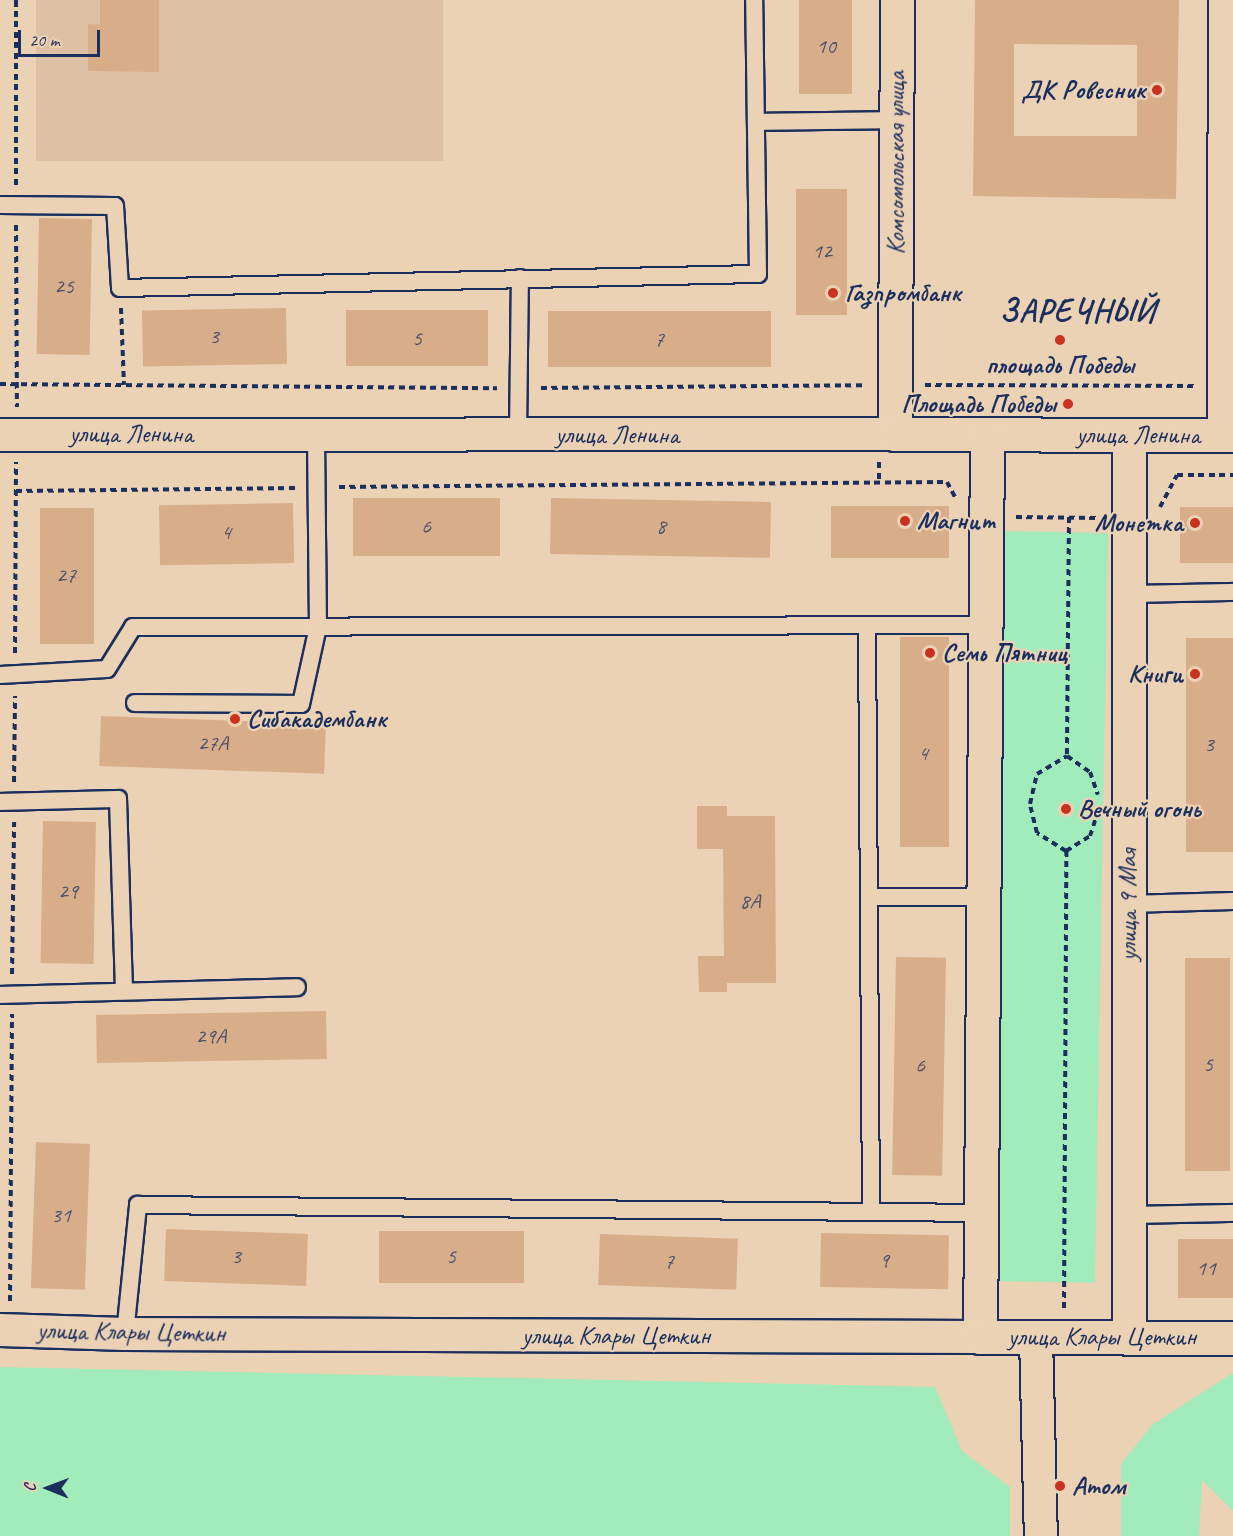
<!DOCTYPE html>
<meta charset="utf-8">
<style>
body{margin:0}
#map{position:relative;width:1233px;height:1536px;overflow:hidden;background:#ecd2b4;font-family:Caveat,sans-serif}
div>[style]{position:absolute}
.built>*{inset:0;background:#dec1a4;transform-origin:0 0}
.green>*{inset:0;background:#a2ebba;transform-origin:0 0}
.building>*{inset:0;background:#d8ad8a;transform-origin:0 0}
.path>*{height:4px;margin-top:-2px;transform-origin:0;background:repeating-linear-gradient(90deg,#1b2f5e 0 6px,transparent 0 10.5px)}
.roads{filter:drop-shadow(2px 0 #1b2f5e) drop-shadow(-2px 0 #1b2f5e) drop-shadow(0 2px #1b2f5e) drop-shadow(0 -2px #1b2f5e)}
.lane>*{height:16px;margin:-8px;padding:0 8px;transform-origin:8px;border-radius:8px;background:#ecd2b4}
.street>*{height:32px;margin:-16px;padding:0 16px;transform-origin:16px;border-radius:16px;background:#ecd2b4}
.secondary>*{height:33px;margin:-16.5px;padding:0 16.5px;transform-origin:16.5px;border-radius:16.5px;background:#ecd2b4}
.dots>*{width:16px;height:16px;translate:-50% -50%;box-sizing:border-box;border:3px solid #ecd2b4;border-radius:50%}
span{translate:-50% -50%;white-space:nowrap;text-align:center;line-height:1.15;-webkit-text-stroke:4.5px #ecd2b4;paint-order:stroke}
.number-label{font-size:22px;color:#4a4e69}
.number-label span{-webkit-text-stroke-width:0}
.poi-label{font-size:26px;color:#1b2f5e;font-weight:700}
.right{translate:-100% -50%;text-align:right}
.left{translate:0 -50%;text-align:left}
.street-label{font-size:26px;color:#1b2f5e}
.district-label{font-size:32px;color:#1b2f5e;font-weight:700;letter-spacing:1.5px}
.north{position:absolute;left:18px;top:1458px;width:60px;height:60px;-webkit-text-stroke:4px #ecd2b4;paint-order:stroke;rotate:271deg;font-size:16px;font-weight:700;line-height:24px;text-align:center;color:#1b2f5e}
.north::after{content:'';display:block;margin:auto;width:21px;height:27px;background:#1b2f5e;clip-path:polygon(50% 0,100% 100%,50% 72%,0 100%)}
.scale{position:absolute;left:18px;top:30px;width:82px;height:27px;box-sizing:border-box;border:3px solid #1b2f5e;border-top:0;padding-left:8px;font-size:18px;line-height:21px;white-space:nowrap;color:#1b2f5e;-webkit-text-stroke:4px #ecd2b4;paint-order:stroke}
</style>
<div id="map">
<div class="built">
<div style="left:36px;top:0;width:407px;height:161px"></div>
</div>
<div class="green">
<div style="left:995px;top:531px;width:113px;height:750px;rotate:1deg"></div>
<div style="clip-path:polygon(0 1367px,935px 1387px,962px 1451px,1010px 1487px,1010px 1536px,0 1536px)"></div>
<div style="clip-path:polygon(1233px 1373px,1233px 1511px,1202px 1480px,1199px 1536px,1121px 1536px,1121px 1464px,1153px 1424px)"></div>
</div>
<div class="building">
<div style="clip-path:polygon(100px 0,159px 0,159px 72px,88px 71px,88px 24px,100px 25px)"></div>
<div style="left:799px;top:0;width:53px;height:94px"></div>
<div style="clip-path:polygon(evenodd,975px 0,1179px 0,1176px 199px,973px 196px,975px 0,1014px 44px,1137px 45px,1137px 136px,1014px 136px,1014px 44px)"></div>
<div style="left:796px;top:189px;width:51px;height:126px"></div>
<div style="left:39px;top:218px;width:53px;height:136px;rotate:1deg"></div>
<div style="left:286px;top:308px;width:56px;height:144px;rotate:89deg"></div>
<div style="left:346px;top:310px;width:142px;height:56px"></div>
<div style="left:548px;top:311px;width:223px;height:56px"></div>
<div style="left:353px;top:498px;width:147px;height:58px"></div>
<div style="left:551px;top:498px;width:220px;height:56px;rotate:1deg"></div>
<div style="left:293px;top:503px;width:60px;height:134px;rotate:89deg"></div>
<div style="left:831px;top:506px;width:118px;height:52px"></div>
<div style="left:1233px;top:507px;width:56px;height:53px;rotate:90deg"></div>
<div style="left:40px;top:508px;width:54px;height:136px"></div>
<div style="left:900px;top:637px;width:49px;height:210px"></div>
<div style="left:1186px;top:638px;width:47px;height:214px"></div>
<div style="left:101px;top:716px;width:225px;height:50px;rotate:2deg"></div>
<div style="clip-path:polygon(697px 806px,727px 806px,727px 816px,775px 816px,776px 983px,727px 983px,727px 992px,699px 992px,698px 956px,724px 956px,723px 849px,697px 849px)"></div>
<div style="left:43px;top:821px;width:53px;height:142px;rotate:1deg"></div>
<div style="left:896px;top:957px;width:50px;height:218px;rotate:1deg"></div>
<div style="left:1185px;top:958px;width:45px;height:213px"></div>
<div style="left:326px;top:1011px;width:48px;height:230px;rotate:89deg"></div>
<div style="left:36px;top:1142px;width:54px;height:146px;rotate:2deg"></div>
<div style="left:166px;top:1229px;width:142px;height:52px;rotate:2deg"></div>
<div style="left:524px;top:1231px;width:52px;height:145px;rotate:90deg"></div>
<div style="left:821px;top:1233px;width:128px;height:54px;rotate:1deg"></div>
<div style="left:600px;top:1234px;width:138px;height:51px;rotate:2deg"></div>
<div style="left:1233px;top:1239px;width:59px;height:55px;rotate:90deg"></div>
</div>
<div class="path">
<div style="left:16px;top:185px;width:185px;rotate:-90deg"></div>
<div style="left:16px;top:225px;width:182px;rotate:89.7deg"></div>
<div style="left:121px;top:308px;width:77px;rotate:87.8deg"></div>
<div style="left:0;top:384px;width:497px;rotate:0.5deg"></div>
<div style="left:925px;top:385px;width:271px;rotate:0.2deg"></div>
<div style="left:541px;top:388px;width:325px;rotate:-0.5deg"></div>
<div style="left:879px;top:462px;width:20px;rotate:90deg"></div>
<div style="left:339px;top:487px;width:608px;rotate:-0.47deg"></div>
<div style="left:947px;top:482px;width:17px;rotate:62deg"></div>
<div style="left:16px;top:491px;width:279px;rotate:-0.6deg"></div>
<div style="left:1160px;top:507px;width:36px;rotate:-62deg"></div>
<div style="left:1177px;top:475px;width:56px"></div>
<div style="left:1016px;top:517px;width:83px;rotate:0.7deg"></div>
<div style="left:1069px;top:517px;width:239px;rotate:90.5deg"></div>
<div style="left:1067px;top:756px;width:28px;rotate:35deg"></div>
<div style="left:1090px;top:772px;width:24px;rotate:71deg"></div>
<div style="left:15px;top:653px;width:191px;rotate:-89.7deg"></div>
<div style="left:14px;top:782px;width:86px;rotate:-89.3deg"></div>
<div style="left:1066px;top:851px;width:34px;rotate:-148deg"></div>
<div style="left:1037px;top:833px;width:30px;rotate:-104deg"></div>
<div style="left:1030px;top:804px;width:31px;rotate:-77deg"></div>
<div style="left:1037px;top:774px;width:35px;rotate:-31deg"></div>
<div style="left:12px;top:974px;width:152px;rotate:-89.2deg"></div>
<div style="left:10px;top:1301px;width:287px;rotate:-89.6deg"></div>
<div style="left:1064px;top:1308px;width:457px;rotate:-89.7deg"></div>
<div style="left:1066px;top:851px;width:28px;rotate:-32deg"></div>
<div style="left:1090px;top:836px;width:23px;rotate:-72deg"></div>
</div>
<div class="roads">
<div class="lane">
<div style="left:756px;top:122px;width:141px;rotate:-0.8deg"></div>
<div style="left:0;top:205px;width:115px;rotate:0.5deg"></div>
<div style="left:115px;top:206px;width:82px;rotate:86.5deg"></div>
<div style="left:120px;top:288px;width:638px;rotate:-1.26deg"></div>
<div style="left:758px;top:274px;width:274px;rotate:-90.8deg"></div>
<div style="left:518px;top:435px;width:157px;rotate:-89.3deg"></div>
<div style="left:1128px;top:594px;width:105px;rotate:-1.1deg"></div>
<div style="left:867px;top:626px;width:585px;rotate:89.61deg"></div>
<div style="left:0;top:675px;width:107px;rotate:-3.2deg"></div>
<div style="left:107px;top:669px;width:49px;rotate:-58.2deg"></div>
<div style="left:133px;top:627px;width:853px;rotate:-0.13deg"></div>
<div style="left:135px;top:703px;width:166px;rotate:0.3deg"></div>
<div style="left:301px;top:704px;width:79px;rotate:-77.6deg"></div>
<div style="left:318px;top:627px;width:192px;rotate:-90.6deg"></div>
<div style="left:0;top:802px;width:118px;rotate:-1.5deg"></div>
<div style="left:118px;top:799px;width:191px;rotate:88.2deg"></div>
<div style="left:869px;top:897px;width:114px"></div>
<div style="left:1128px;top:904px;width:105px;rotate:-1.6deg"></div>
<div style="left:0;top:995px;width:297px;rotate:-1.5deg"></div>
<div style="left:1127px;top:1215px;width:106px;rotate:-1.1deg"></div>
<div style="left:125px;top:1334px;width:130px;rotate:-84.2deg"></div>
<div style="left:138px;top:1205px;width:842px;rotate:0.54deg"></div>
</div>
<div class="street">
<div style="left:0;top:435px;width:895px;rotate:-0.06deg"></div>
<div style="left:1224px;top:435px;width:435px;rotate:-89.9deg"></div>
<div style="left:0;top:1330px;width:125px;rotate:1.8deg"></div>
<div style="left:125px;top:1334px;width:855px;rotate:0.2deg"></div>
<div style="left:1036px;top:1337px;width:199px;rotate:88.6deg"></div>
</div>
<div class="secondary">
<div style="left:897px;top:0;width:434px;rotate:90.3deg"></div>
<div style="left:895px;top:434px;width:338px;rotate:0.2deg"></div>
<div style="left:987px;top:434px;width:903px;rotate:90.44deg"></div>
<div style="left:980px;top:1337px;width:253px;rotate:0.2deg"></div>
<div style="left:1129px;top:435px;width:903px;rotate:90deg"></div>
</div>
</div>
<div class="dots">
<div style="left:1157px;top:90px;background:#c8321e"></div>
<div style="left:833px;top:293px;background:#c8321e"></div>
<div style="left:1060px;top:340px;background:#c8321e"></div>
<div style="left:1068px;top:404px;background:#c8321e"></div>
<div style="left:905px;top:521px;background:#c8321e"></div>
<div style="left:1195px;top:523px;background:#c8321e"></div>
<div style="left:930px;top:653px;background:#c8321e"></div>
<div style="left:1195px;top:674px;background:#c8321e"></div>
<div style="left:235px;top:719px;background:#c8321e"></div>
<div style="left:1066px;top:809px;background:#c8321e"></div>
<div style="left:1060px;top:1486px;background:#c8321e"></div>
</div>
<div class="number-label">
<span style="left:826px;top:47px">10</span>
<span style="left:822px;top:252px">12</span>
<span style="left:64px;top:287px">25</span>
<span style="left:214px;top:337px">3</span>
<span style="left:417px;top:339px">5</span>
<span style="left:659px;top:340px">7</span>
<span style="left:426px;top:527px">6</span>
<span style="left:661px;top:527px">8</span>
<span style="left:226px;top:533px">4</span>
<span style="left:66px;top:576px">27</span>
<span style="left:213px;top:744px">27А</span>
<span style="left:1209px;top:745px">3</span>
<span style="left:923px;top:754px">4</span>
<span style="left:68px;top:892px">29</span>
<span style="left:750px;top:902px">8А</span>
<span style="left:211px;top:1037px">29А</span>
<span style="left:1208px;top:1065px">5</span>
<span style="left:920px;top:1066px">6</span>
<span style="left:61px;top:1216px">31</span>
<span style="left:236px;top:1257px">3</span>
<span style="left:451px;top:1257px">5</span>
<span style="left:884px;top:1261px">9</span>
<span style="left:669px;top:1262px">7</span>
<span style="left:1206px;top:1269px">11</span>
</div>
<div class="poi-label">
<span class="right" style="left:1145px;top:90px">ДК Ровесник</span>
<span class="left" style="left:845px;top:293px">Газпромбанк</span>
<span style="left:1060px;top:365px">площадь Победы</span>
<span class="right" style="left:1056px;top:404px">Площадь Победы</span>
<span class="left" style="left:917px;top:521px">Магнит</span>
<span class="right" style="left:1183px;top:523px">Монетка</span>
<span class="left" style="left:942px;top:653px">Семь Пятниц</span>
<span class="right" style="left:1183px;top:674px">Книги</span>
<span class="left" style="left:247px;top:719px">Сибакадембанк</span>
<span class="left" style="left:1078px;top:809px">Вечный огонь</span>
<span class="left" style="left:1072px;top:1486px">Атом</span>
</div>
<div class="street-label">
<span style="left:896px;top:163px;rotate:-90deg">Комсомольская улица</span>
<span style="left:131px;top:434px">улица Ленина</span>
<span style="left:617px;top:435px">улица Ленина</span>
<span style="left:1138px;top:435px">улица Ленина</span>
<span style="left:1128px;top:905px;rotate:-90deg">улица 9 Мая</span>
<span style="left:131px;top:1332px;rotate:1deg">улица Клары Цеткин</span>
<span style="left:616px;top:1336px">улица Клары Цеткин</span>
<span style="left:1102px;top:1337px">улица Клары Цеткин</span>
</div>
<div class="district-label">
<span style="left:1078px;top:311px">ЗАРЕЧНЫЙ</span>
</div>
<div class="north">С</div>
<div class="scale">20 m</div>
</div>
